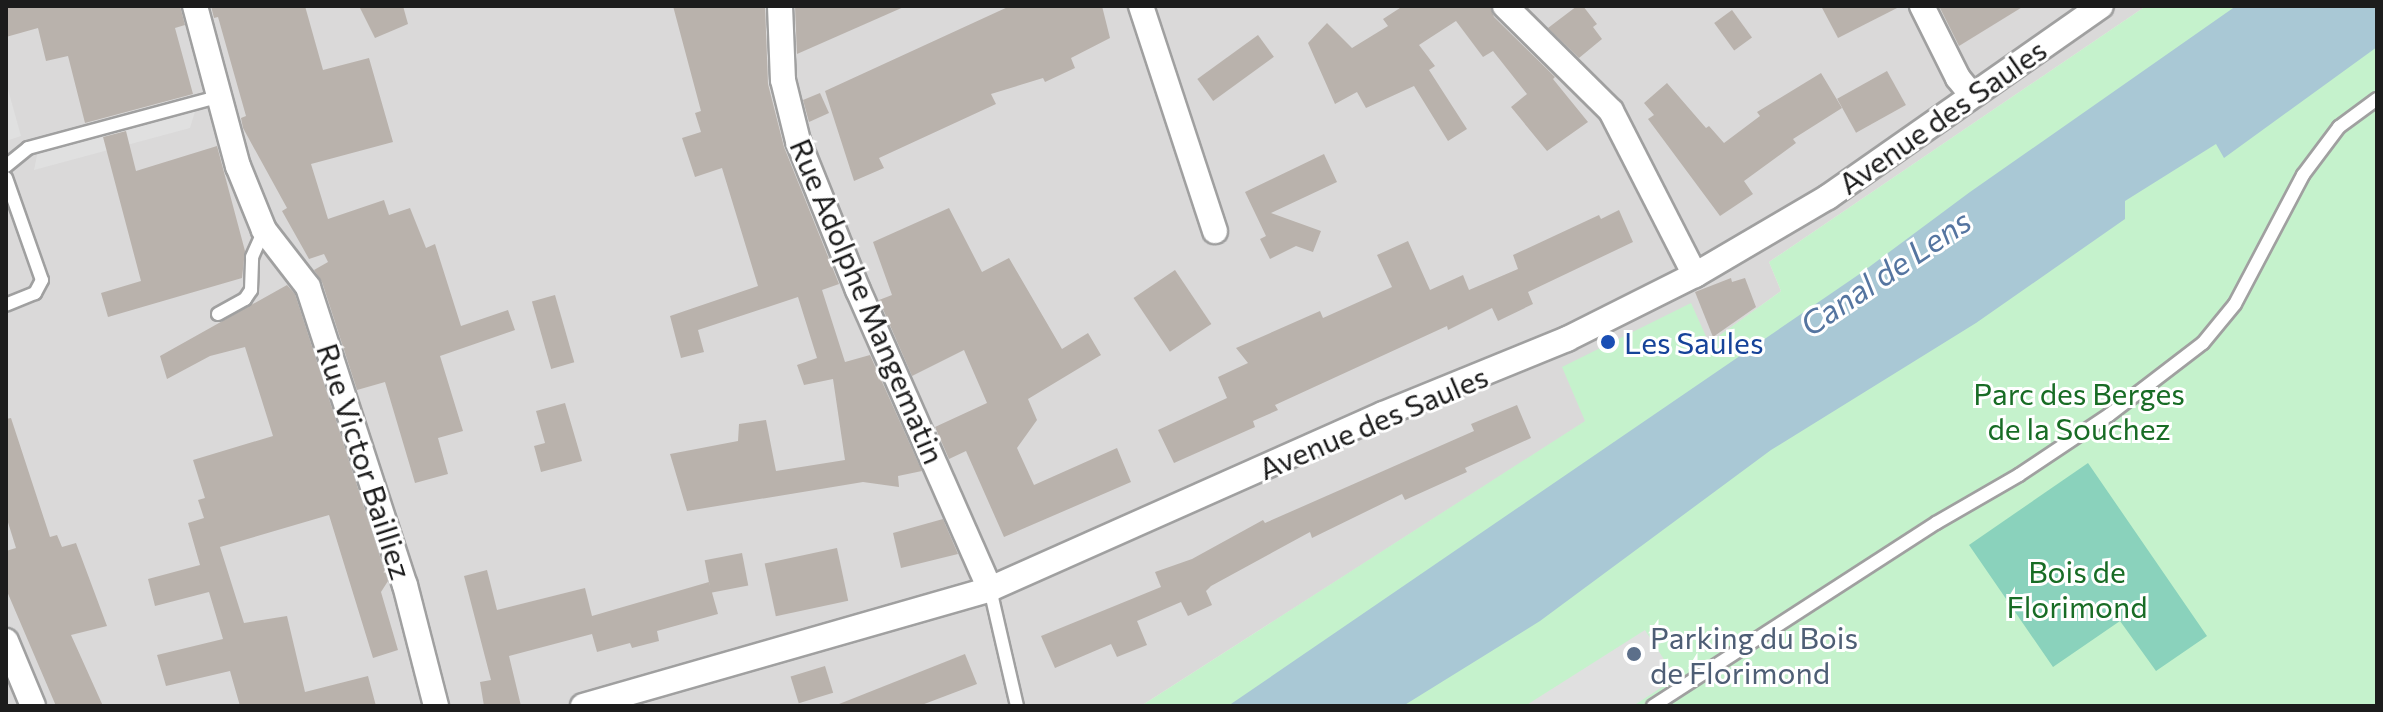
<!DOCTYPE html>
<style>
body{margin:0}
#map{position:relative;width:2383px;height:712px;overflow:hidden;background:#eceae3;font-family:Commissioner,sans-serif}
div>[style]{position:absolute}
.residential>*{inset:0;background:#dad9d9}
.park>*{inset:0;background:#c5f2cc}
.pitch>*{inset:0;background:#8ad2bc}
.parking>*{inset:0;background:#e0e0e0}
.water>*{inset:0;background:#a9c8d5}
.building>*{inset:0;background:#b9b2ac;transform-origin:0 0}
.roads{filter:drop-shadow(2px 0 #a0a0a0) drop-shadow(-2px 0 #a0a0a0) drop-shadow(0 2px #a0a0a0) drop-shadow(0 -2px #a0a0a0)}
.service>*{height:12px;margin:-6px;padding:0 6px;transform-origin:6px;border-radius:6px;background:#fff}
.minor>*{height:24px;margin:-12px;padding:0 12px;transform-origin:12px;border-radius:12px;background:#fff}
.dots>*{width:22px;height:22px;translate:-50% -50%;box-sizing:border-box;border:4px solid #fff;border-radius:50%}
span{translate:-50% -50%;white-space:nowrap;text-align:center;line-height:1.15;-webkit-text-stroke:6px #fff;paint-order:stroke}
.street-label{font-size:30px;color:#1c1c1c}
.transit-label{font-size:30px;color:#164399}
.left{translate:0 -50%;text-align:left}
.park-label{font-size:30px;color:#186c25}
.service-label{font-size:30px;color:#4e5e75}
.water-label{font-size:32px;color:#5575a0;font-style:italic}
.frame{position:absolute;inset:0;border:8px solid #1c1c1c;pointer-events:none}
</style>
<div id="map">
<div class="residential">
<div style="clip-path:polygon(6px 6px,2146px 6px,1769px 262px,1781px 291px,1708px 344px,1691px 304px,1563px 368px,1586px 421px,1141px 706px,6px 706px)"></div>
</div>
<div class="park">
<div style="clip-path:polygon(2146px 6px,2377px 6px,2377px 706px,1141px 706px,1585px 421px,1562px 367px,1691px 303px,1709px 343px,1781px 291px,1769px 262px)"></div>
</div>
<div class="pitch">
<div style="clip-path:polygon(2088px 463px,2207px 636px,2156px 671px,2120px 621px,2053px 667px,1969px 545px)"></div>
</div>
<div class="parking">
<div style="clip-path:polygon(6px 82px,21px 136px,6px 141px)"></div>
<div style="clip-path:polygon(198px 102px,190px 128px,34px 170px,39px 145px)"></div>
<div style="clip-path:polygon(1645px 630px,1676px 678px,1633px 706px,1525px 706px)"></div>
</div>
<div class="water">
<div style="clip-path:polygon(2236px 6px,2377px 6px,2377px 47px,2224px 158px,2216px 144px,2125px 201px,2125px 219px,1976px 323px,1771px 450px,1540px 621px,1403px 706px,1228px 706px,1861px 273px,1970px 192px)"></div>
</div>
<div class="building">
<div style="clip-path:polygon(6px 6px,180px 6px,185px 25px,175px 28px,193px 94px,85px 123px,68px 56px,46px 61px,38px 28px,6px 37px)"></div>
<div style="clip-path:polygon(211px 6px,305px 6px,323px 70px,369px 58px,393px 142px,311px 164px,328px 219px,384px 200px,389px 215px,410px 208px,426px 248px,435px 244px,461px 326px,508px 310px,515px 330px,440px 356px,463px 431px,438px 438px,448px 474px,415px 483px,385px 382px,357px 390px,322px 282px,314px 270px,328px 262px,324px 254px,309px 259px,282px 211px,287px 208px,243px 128px,241px 118px,246px 116px,218px 17px,214px 18px)"></div>
<div style="clip-path:polygon(359px 6px,403px 6px,408px 24px,375px 38px)"></div>
<div style="clip-path:polygon(673px 6px,765px 6px,768px 84px,784px 147px,839px 284px,822px 290px,845px 362px,870px 355px,922px 471px,898px 476px,899px 487px,863px 482px,687px 511px,670px 454px,738px 441px,739px 424px,766px 420px,776px 471px,845px 460px,833px 379px,804px 385px,797px 365px,817px 358px,798px 297px,698px 330px,704px 352px,681px 358px,670px 316px,758px 286px,722px 168px,695px 177px,682px 138px,701px 132px,695px 113px,701px 111px)"></div>
<div style="clip-path:polygon(795px 6px,906px 6px,797px 54px)"></div>
<div style="clip-path:polygon(1010px 6px,1102px 6px,1110px 38px,1071px 58px,1075px 68px,1045px 82px,1043px 78px,991px 94px,996px 104px,879px 158px,884px 168px,854px 181px,825px 91px)"></div>
<div style="clip-path:polygon(1403px 6px,1490px 6px,1494px 17px,1555px 77px,1553px 79px,1588px 122px,1547px 151px,1511px 107px,1527px 94px,1493px 51px,1483px 57px,1456px 21px,1419px 45px,1435px 66px,1429px 70px,1467px 129px,1448px 141px,1414px 86px,1366px 108px,1357px 92px,1335px 104px,1308px 43px,1327px 23px,1352px 48px,1388px 26px,1383px 19px)"></div>
<div style="clip-path:polygon(1577px 6px,1583px 6px,1597px 24px,1593px 27px,1602px 39px,1579px 58px,1548px 28px)"></div>
<div style="clip-path:polygon(1821px 6px,1901px 6px,1838px 38px)"></div>
<div style="clip-path:polygon(1939px 6px,2024px 6px,1959px 46px)"></div>
<div style="left:1732px;top:10px;width:34px;height:22px;rotate:54deg"></div>
<div style="left:1258px;top:35px;width:27px;height:75px;rotate:54deg"></div>
<div style="left:1887px;top:71px;width:39px;height:57px;rotate:61deg"></div>
<div style="clip-path:polygon(1821px 73px,1842px 108px,1793px 139px,1796px 143px,1744px 181px,1753px 194px,1720px 216px,1648px 119px,1654px 115px,1644px 103px,1667px 83px,1706px 128px,1709px 126px,1724px 143px,1760px 116px,1757px 112px)"></div>
<div style="clip-path:polygon(820px 93px,829px 113px,809px 122px,803px 100px)"></div>
<div style="clip-path:polygon(126px 131px,136px 171px,217px 146px,245px 251px,242px 278px,108px 317px,101px 293px,141px 281px,103px 137px)"></div>
<div style="clip-path:polygon(1324px 154px,1337px 182px,1271px 213px,1321px 231px,1313px 252px,1296px 246px,1270px 259px,1260px 239px,1266px 236px,1245px 192px)"></div>
<div style="clip-path:polygon(949px 208px,982px 272px,1009px 258px,1062px 349px,1088px 333px,1101px 355px,1028px 399px,1037px 420px,1017px 448px,1034px 485px,1117px 448px,1131px 482px,1004px 537px,966px 451px,949px 459px,935px 427px,987px 403px,964px 350px,912px 376px,879px 300px,892px 295px,873px 242px)"></div>
<div style="clip-path:polygon(1619px 210px,1633px 242px,1528px 292px,1533px 304px,1498px 321px,1492px 308px,1448px 330px,1447px 326px,1275px 405px,1278px 410px,1253px 421px,1255px 427px,1174px 463px,1158px 430px,1227px 398px,1218px 377px,1248px 363px,1236px 348px,1320px 311px,1323px 318px,1392px 287px,1377px 255px,1408px 241px,1430px 290px,1463px 275px,1469px 290px,1518px 269px,1513px 255px,1599px 215px,1601px 219px)"></div>
<div style="left:1175px;top:270px;width:65px;height:50px;rotate:56deg"></div>
<div style="clip-path:polygon(1731px 278px,1732px 282px,1745px 278px,1756px 307px,1713px 337px,1695px 292px)"></div>
<div style="clip-path:polygon(287px 285px,295px 294px,388px 581px,381px 592px,398px 650px,373px 658px,329px 515px,220px 547px,244px 623px,287px 616px,305px 692px,368px 676px,376px 706px,240px 706px,230px 671px,166px 686px,157px 655px,223px 639px,209px 592px,155px 606px,148px 579px,200px 565px,188px 523px,204px 518px,198px 500px,205px 498px,193px 460px,273px 436px,245px 347px,210px 356px,167px 379px,160px 356px)"></div>
<div style="left:555px;top:295px;width:70px;height:24px;rotate:74deg"></div>
<div style="clip-path:polygon(565px 403px,582px 461px,541px 472px,534px 446px,545px 443px,536px 411px)"></div>
<div style="clip-path:polygon(1517px 405px,1531px 438px,1465px 468px,1467px 472px,1405px 500px,1402px 494px,1312px 538px,1310px 532px,1211px 586px,1206px 591px,1212px 605px,1188px 616px,1181px 602px,1137px 621px,1147px 645px,1117px 657px,1111px 644px,1055px 668px,1041px 636px,1161px 587px,1155px 572px,1192px 559px,1263px 520px,1265px 523px,1474px 431px,1471px 424px)"></div>
<div style="clip-path:polygon(11px 418px,50px 537px,57px 535px,62px 547px,76px 543px,107px 626px,71px 635px,103px 706px,56px 706px,6px 589px,6px 551px,16px 548px,6px 516px,6px 419px)"></div>
<div style="clip-path:polygon(943px 519px,958px 554px,901px 568px,893px 533px)"></div>
<div style="left:837px;top:548px;width:54px;height:74px;rotate:78deg"></div>
<div style="left:742px;top:553px;width:33px;height:38px;rotate:79deg"></div>
<div style="clip-path:polygon(487px 570px,497px 610px,585px 588px,592px 616px,709px 582px,718px 614px,657px 631px,659px 641px,632px 648px,630px 643px,597px 652px,592px 634px,509px 656px,521px 706px,484px 706px,480px 682px,491px 680px,464px 576px)"></div>
<div style="clip-path:polygon(965px 654px,977px 684px,919px 706px,834px 706px)"></div>
<div style="left:825px;top:666px;width:28px;height:36px;rotate:73deg"></div>
</div>
<div class="roads">
<div class="service">
<div style="left:6px;top:166px;width:28px;rotate:-39deg"></div>
<div style="left:28px;top:148px;width:196px;rotate:-15.1deg"></div>
<div style="left:6px;top:178px;width:108px;rotate:70.6deg"></div>
<div style="left:42px;top:280px;width:15px;rotate:118deg"></div>
<div style="left:35px;top:293px;width:31px;rotate:158deg"></div>
<div style="left:218px;top:314px;width:31px;rotate:-29deg"></div>
<div style="left:245px;top:299px;width:11px;rotate:-56deg"></div>
<div style="left:251px;top:290px;width:33px;rotate:-88deg"></div>
<div style="left:252px;top:257px;width:30px;rotate:-66deg"></div>
<div style="left:990px;top:589px;width:120px;rotate:77deg"></div>
<div style="left:1653px;top:706px;width:337px;rotate:-32.9deg"></div>
<div style="left:1936px;top:523px;width:96px;rotate:-30deg"></div>
<div style="left:2019px;top:475px;width:108px;rotate:-33.7deg"></div>
<div style="left:2109px;top:415px;width:118px;rotate:-37.5deg"></div>
<div style="left:2203px;top:343px;width:50px;rotate:-50.6deg"></div>
<div style="left:2235px;top:304px;width:146px;rotate:-62.2deg"></div>
<div style="left:2303px;top:175px;width:60px;rotate:-53.1deg"></div>
<div style="left:2339px;top:127px;width:47px;rotate:-36.4deg"></div>
</div>
<div class="minor">
<div style="left:195px;top:6px;width:166px;rotate:75deg"></div>
<div style="left:238px;top:166px;width:69px;rotate:67.9deg"></div>
<div style="left:264px;top:230px;width:72px;rotate:52.3deg"></div>
<div style="left:308px;top:287px;width:313px;rotate:72deg"></div>
<div style="left:405px;top:585px;width:125px;rotate:75.6deg"></div>
<div style="left:780px;top:6px;width:74px;rotate:87.7deg"></div>
<div style="left:783px;top:80px;width:63px;rotate:76.2deg"></div>
<div style="left:798px;top:141px;width:161px;rotate:68.1deg"></div>
<div style="left:858px;top:290px;width:327px;rotate:66.2deg"></div>
<div style="left:1141px;top:6px;width:237px;rotate:71.8deg"></div>
<div style="left:1505px;top:6px;width:149px;rotate:44.7deg"></div>
<div style="left:1611px;top:111px;width:184px;rotate:62.9deg"></div>
<div style="left:1922px;top:6px;width:80px;rotate:63.4deg"></div>
<div style="left:1958px;top:78px;width:21px;rotate:51deg"></div>
<div style="left:6px;top:641px;width:70px;rotate:67.4deg"></div>
<div style="left:583px;top:706px;width:423px;rotate:-16deg"></div>
<div style="left:990px;top:589px;width:430px;rotate:-24deg"></div>
<div style="left:1383px;top:414px;width:199px;rotate:-22.2deg"></div>
<div style="left:1567px;top:339px;width:143px;rotate:-26.6deg"></div>
<div style="left:1695px;top:275px;width:154px;rotate:-30.4deg"></div>
<div style="left:1828px;top:197px;width:333px;rotate:-35deg"></div>
</div>
</div>
<div class="dots">
<div style="left:1608px;top:342px;background:#1a4fb4"></div>
<div style="left:1634px;top:654px;background:#5c6f8a"></div>
</div>
<div class="street-label">
<span style="left:1942px;top:116px;rotate:-35deg">Avenue des Saules</span>
<span style="left:868px;top:301px;rotate:67deg">Rue Adolphe Mangematin</span>
<span style="left:1373px;top:422px;rotate:-23deg">Avenue des Saules</span>
<span style="left:365px;top:461px;rotate:72deg">Rue Victor Bailliez</span>
</div>
<div class="transit-label">
<span class="left" style="left:1624px;top:342px">Les Saules</span>
</div>
<div class="park-label">
<span style="left:2079px;top:410px">Parc des Berges<br>de la Souchez</span>
<span style="left:2077px;top:588px">Bois de<br>Florimond</span>
</div>
<div class="service-label">
<span class="left" style="left:1650px;top:654px">Parking du Bois<br>de Florimond</span>
</div>
<div class="water-label">
<span style="left:1885px;top:272px;rotate:-34deg">Canal de Lens</span>
</div>
<div class="frame"></div>
</div>
